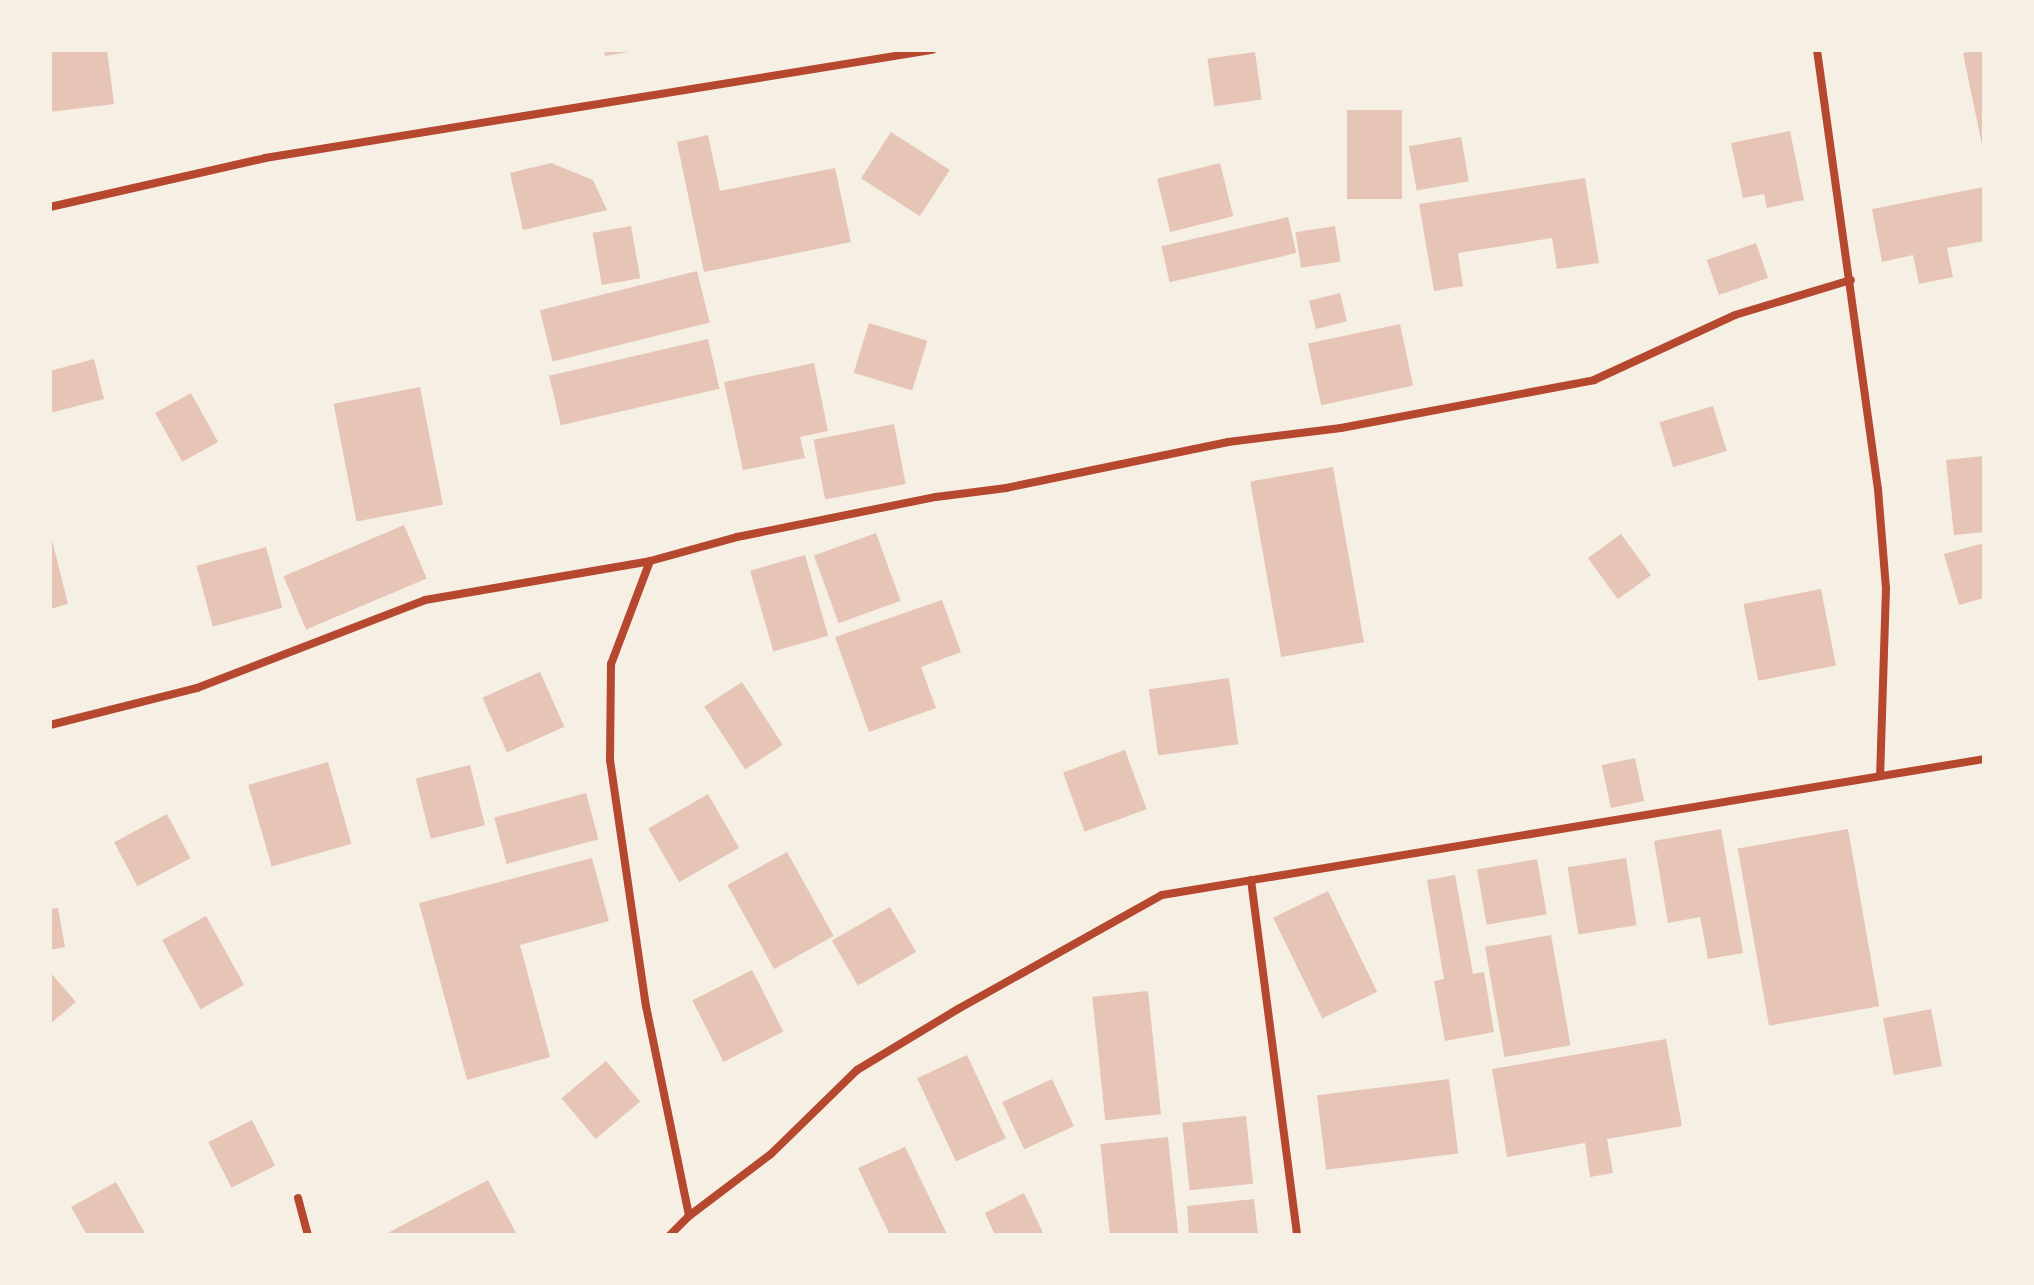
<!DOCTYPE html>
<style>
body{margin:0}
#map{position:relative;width:2034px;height:1285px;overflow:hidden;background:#f6efe4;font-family:"Exo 2",sans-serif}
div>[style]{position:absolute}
.building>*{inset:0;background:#e6c5b7;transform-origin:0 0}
.minor>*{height:8px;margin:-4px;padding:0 4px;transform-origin:4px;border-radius:4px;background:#b5482f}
span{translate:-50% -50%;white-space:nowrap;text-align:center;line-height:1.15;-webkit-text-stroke:6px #f6efe4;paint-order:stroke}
.frame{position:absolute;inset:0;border:52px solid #f6efe4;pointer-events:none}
</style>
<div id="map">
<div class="building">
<div style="clip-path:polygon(50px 50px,107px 50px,114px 104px,50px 112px)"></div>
<div style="clip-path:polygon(604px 50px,629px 50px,629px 52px,605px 56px)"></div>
<div style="clip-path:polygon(1977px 50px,1984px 50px,1983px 150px,1963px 53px)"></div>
<div style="left:1255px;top:52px;width:48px;height:48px;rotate:82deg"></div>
<div style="left:1347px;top:110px;width:55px;height:89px"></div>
<div style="clip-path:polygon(1790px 131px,1804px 200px,1767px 208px,1764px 194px,1743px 198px,1731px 143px)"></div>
<div style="left:891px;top:132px;width:70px;height:55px;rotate:33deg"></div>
<div style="clip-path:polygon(708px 135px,720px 191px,835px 168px,851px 242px,704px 272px,677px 142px)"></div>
<div style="left:1461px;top:137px;width:45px;height:53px;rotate:80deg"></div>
<div style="clip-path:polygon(551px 163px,593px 180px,607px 210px,523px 230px,510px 173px)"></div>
<div style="left:1220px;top:163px;width:55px;height:65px;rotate:76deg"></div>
<div style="clip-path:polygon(1585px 178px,1599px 263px,1557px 269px,1552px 238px,1458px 253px,1463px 286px,1434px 291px,1419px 204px)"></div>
<div style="clip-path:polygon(1984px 187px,1984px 241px,1947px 248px,1953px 277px,1919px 284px,1913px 255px,1882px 262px,1872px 209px)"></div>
<div style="left:1288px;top:217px;width:37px;height:130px;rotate:77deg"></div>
<div style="left:631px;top:226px;width:53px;height:39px;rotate:80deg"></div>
<div style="left:1335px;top:226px;width:36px;height:40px;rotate:81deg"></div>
<div style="left:1756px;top:243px;width:37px;height:52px;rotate:71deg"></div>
<div style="left:697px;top:271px;width:53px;height:162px;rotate:76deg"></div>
<div style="left:1340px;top:293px;width:29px;height:32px;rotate:76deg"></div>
<div style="left:869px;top:323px;width:61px;height:52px;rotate:17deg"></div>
<div style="left:1400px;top:324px;width:63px;height:94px;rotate:78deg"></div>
<div style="left:708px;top:339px;width:51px;height:163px;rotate:77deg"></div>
<div style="clip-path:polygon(94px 359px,104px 399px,50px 413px,50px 371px)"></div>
<div style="clip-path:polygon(814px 363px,828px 431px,800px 437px,805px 458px,743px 470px,724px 382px)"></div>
<div style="left:420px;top:387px;width:120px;height:88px;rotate:79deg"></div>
<div style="left:191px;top:393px;width:56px;height:41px;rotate:61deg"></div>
<div style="left:1713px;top:406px;width:47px;height:56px;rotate:73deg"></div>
<div style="left:894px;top:424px;width:61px;height:82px;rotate:79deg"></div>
<div style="clip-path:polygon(1984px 456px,1984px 532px,1954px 535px,1946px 460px)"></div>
<div style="left:1333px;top:467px;width:178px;height:84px;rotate:80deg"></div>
<div style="left:404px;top:525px;width:58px;height:131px;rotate:67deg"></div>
<div style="left:876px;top:533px;width:72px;height:66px;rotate:70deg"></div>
<div style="left:1621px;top:534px;width:51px;height:41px;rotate:54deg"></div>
<div style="clip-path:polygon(51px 536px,68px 604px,50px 609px,50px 537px)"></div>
<div style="clip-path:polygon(1984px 543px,1984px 598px,1959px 605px,1944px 554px)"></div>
<div style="left:266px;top:547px;width:63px;height:72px;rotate:75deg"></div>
<div style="left:805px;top:555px;width:84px;height:57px;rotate:74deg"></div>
<div style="left:1821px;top:589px;width:78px;height:79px;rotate:79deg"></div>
<div style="clip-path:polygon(942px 600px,961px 652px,921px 667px,936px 708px,869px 732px,835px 637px)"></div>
<div style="left:540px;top:672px;width:60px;height:63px;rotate:66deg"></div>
<div style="left:1229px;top:678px;width:67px;height:81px;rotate:82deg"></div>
<div style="left:742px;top:682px;width:75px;height:45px;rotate:57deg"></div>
<div style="left:1125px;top:750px;width:63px;height:66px;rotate:70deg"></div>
<div style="left:1635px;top:758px;width:44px;height:34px;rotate:78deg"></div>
<div style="left:328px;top:762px;width:85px;height:83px;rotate:74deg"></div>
<div style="left:470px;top:765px;width:62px;height:56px;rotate:76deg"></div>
<div style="left:586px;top:793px;width:48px;height:95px;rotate:75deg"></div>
<div style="left:708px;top:794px;width:62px;height:69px;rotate:60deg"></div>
<div style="left:167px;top:814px;width:50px;height:60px;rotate:62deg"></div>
<div style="clip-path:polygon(1721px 829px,1743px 953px,1708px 959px,1700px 917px,1668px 923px,1654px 841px)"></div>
<div style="left:1848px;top:829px;width:180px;height:112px;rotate:80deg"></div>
<div style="left:787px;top:852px;width:96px;height:68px;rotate:61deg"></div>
<div style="clip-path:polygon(592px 858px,609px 921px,520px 945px,550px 1057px,467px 1080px,419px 903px)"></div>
<div style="left:1626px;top:858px;width:68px;height:59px;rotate:81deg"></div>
<div style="left:1537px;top:859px;width:56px;height:61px;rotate:80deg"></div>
<div style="clip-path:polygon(1455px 875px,1473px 974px,1484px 972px,1494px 1032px,1445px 1041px,1434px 981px,1444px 979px,1427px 880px)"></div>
<div style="left:1328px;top:891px;width:112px;height:61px;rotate:64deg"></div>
<div style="left:890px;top:907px;width:52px;height:67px;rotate:60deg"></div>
<div style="clip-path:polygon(58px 908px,65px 947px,50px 950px,50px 909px)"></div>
<div style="left:206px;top:916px;width:79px;height:50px;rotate:61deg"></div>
<div style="left:1551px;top:935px;width:112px;height:67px;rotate:80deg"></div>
<div style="left:752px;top:970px;width:69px;height:67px;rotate:63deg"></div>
<div style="clip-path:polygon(50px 972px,76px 1002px,50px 1024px)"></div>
<div style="left:1148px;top:991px;width:124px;height:56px;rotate:84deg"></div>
<div style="left:1931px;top:1009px;width:58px;height:49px;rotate:79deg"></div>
<div style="clip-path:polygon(1666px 1039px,1682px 1126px,1607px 1139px,1613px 1173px,1590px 1177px,1585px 1143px,1507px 1157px,1492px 1069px)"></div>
<div style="left:967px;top:1055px;width:92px;height:55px;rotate:65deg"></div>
<div style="left:606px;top:1061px;width:53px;height:58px;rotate:50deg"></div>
<div style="left:1052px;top:1079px;width:52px;height:55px;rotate:65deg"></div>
<div style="left:1449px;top:1079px;width:75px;height:133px;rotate:83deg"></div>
<div style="left:1246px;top:1116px;width:68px;height:64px;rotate:84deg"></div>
<div style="left:252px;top:1120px;width:51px;height:49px;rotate:63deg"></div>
<div style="left:1168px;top:1137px;width:99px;height:68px;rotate:84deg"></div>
<div style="clip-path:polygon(905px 1147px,947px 1234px,944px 1235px,890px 1235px,858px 1168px)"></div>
<div style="clip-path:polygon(488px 1180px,517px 1235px,384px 1235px)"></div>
<div style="clip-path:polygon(116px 1182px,146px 1235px,87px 1235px,71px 1207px)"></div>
<div style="clip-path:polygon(1024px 1193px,1044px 1235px,995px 1235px,985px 1213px)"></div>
<div style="clip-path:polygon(1254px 1199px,1258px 1235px,1189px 1235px,1187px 1206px)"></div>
</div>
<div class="minor">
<div style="left:1817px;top:50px;width:443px;rotate:82.1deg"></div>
<div style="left:1878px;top:489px;width:99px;rotate:85.4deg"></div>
<div style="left:1886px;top:588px;width:188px;rotate:91.8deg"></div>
<div style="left:50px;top:207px;width:221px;rotate:-12.8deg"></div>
<div style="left:265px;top:158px;width:676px;rotate:-9.2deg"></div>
<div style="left:650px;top:561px;width:110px;rotate:110.7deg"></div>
<div style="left:611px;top:664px;width:96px;rotate:90.6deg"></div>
<div style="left:610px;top:760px;width:249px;rotate:81.7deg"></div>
<div style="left:646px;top:1006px;width:214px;rotate:78.4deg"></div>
<div style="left:50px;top:725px;width:152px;rotate:-14.1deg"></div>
<div style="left:197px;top:688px;width:244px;rotate:-21.1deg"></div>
<div style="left:425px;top:600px;width:228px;rotate:-9.8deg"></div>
<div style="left:650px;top:561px;width:90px;rotate:-15.4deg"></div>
<div style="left:737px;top:537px;width:203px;rotate:-11.4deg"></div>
<div style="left:936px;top:497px;width:71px;rotate:-7.3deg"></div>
<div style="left:1006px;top:488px;width:227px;rotate:-11.7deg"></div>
<div style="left:1228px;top:442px;width:114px;rotate:-7.1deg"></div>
<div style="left:1341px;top:428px;width:258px;rotate:-10.7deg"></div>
<div style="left:1594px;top:380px;width:155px;rotate:-24.7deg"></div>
<div style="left:1735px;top:315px;width:121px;rotate:-16.8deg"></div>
<div style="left:1251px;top:880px;width:358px;rotate:82.6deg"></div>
<div style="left:298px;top:1198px;width:38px;rotate:75deg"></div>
<div style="left:670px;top:1235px;width:27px;rotate:-45deg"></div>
<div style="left:689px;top:1216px;width:103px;rotate:-37.1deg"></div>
<div style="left:771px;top:1154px;width:120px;rotate:-44.3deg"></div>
<div style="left:857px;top:1070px;width:118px;rotate:-31.1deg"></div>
<div style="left:958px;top:1009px;width:234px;rotate:-29.2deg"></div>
<div style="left:1162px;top:895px;width:833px;rotate:-9.39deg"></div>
</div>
<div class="frame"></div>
</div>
